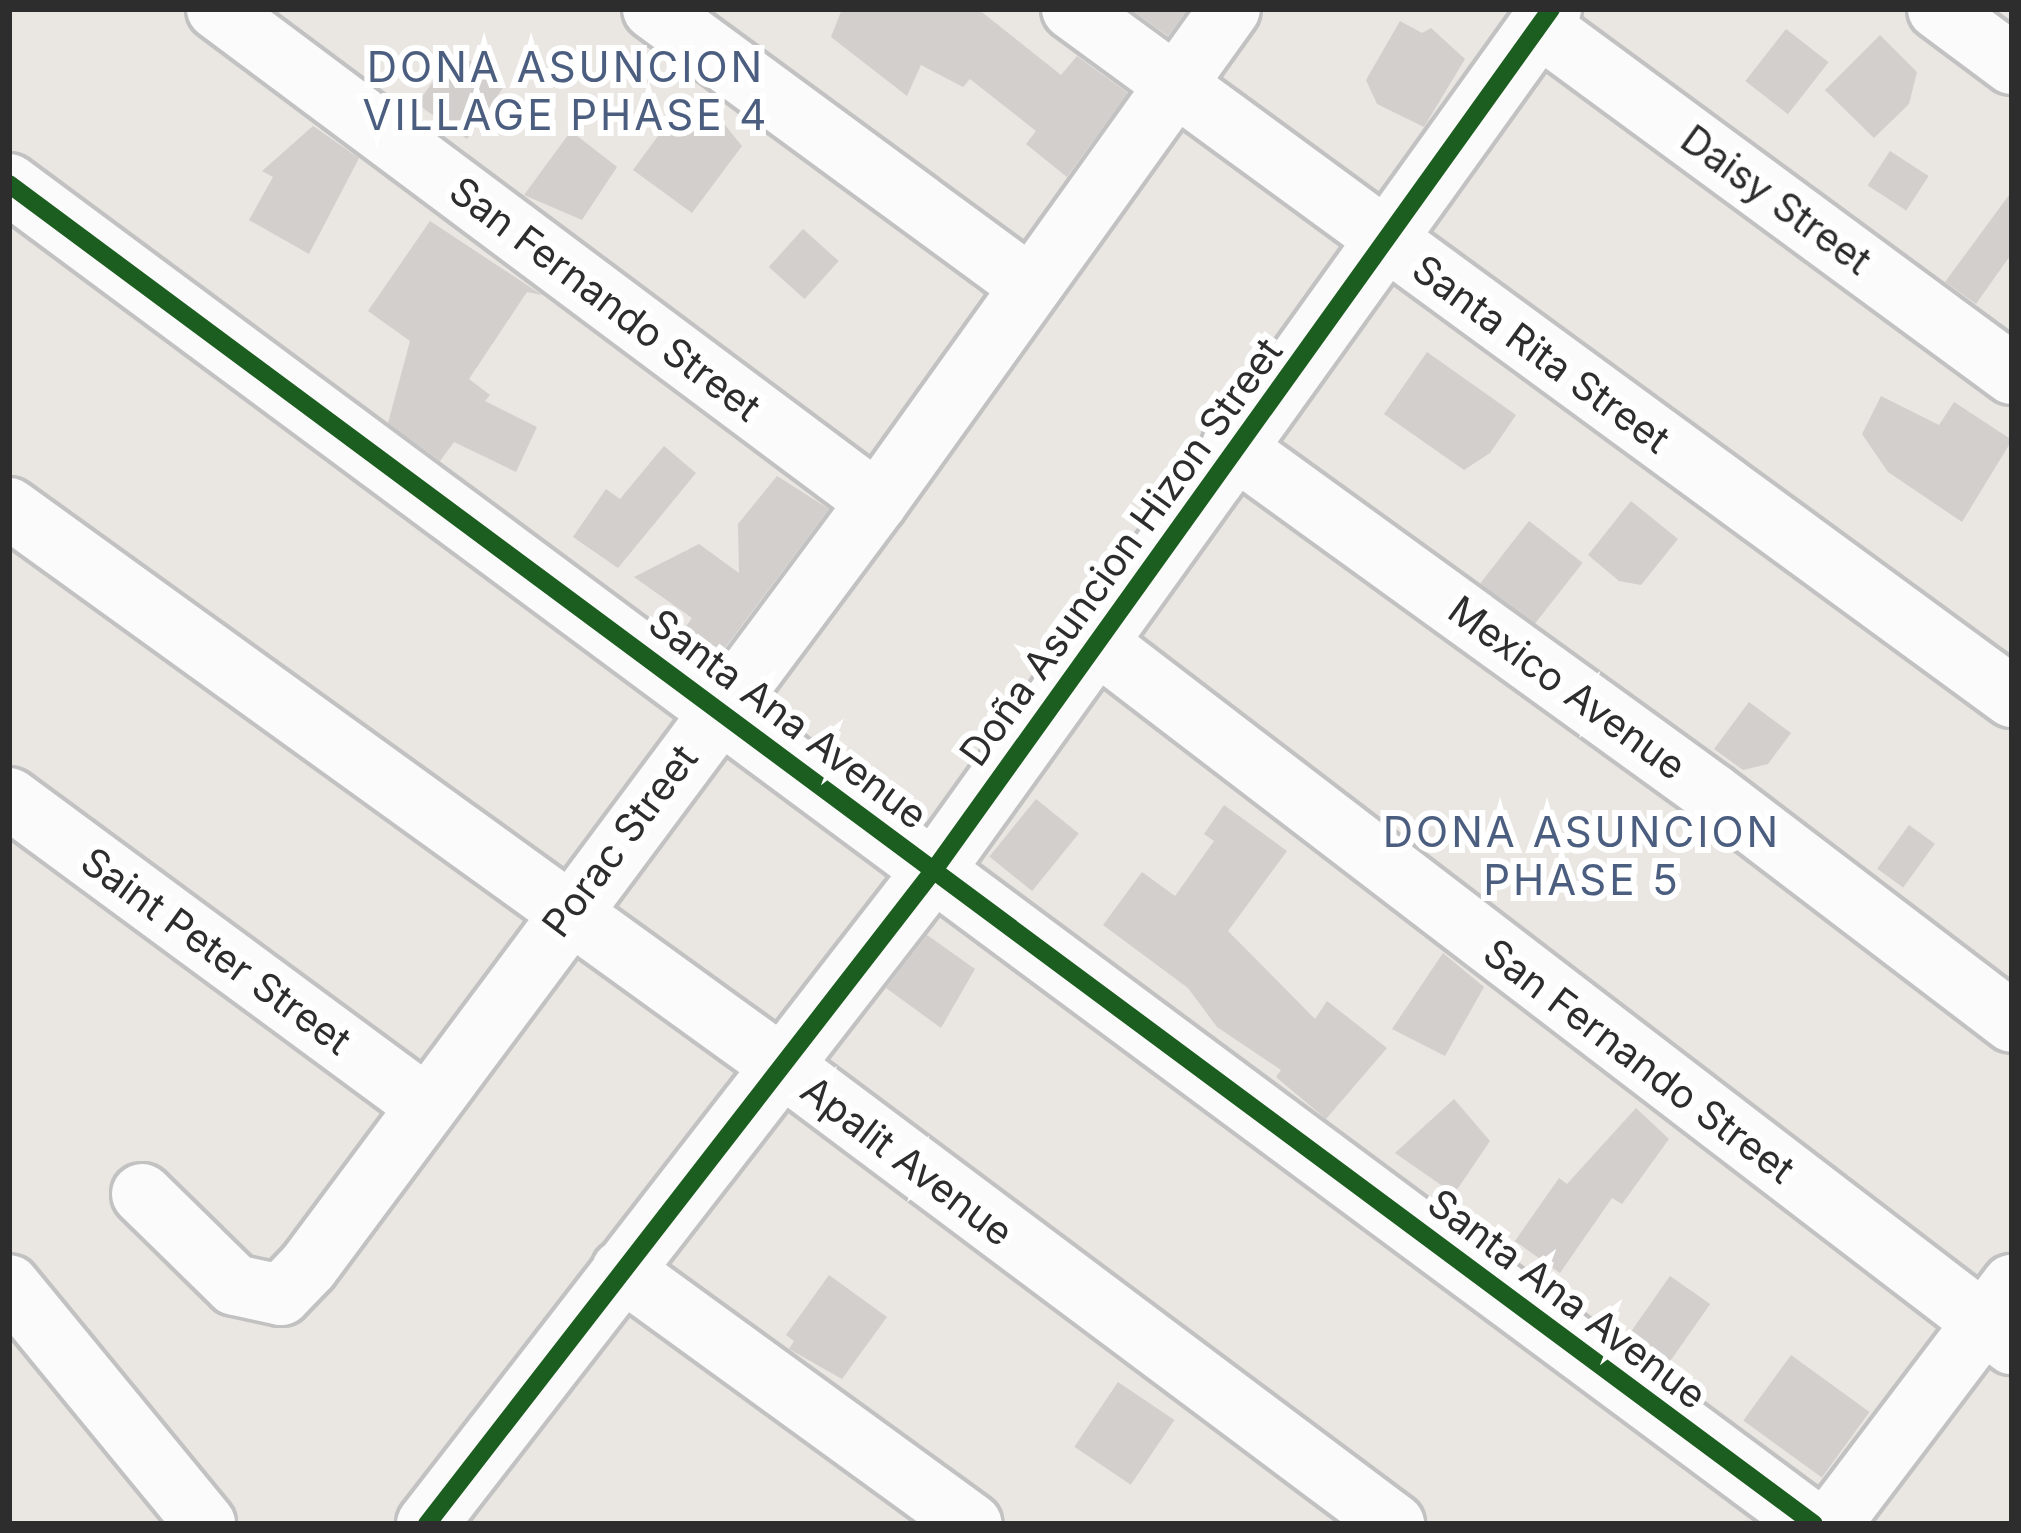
<!DOCTYPE html>
<meta charset="utf-8">
<style>
body{margin:0}
#map{position:relative;width:2021px;height:1533px;overflow:hidden;background:#eae6e2;font-family:Inter,sans-serif}
div>[style]{position:absolute}
.building>*{inset:0;background:#d2cfcc;transform-origin:0 0}
.roads{filter:drop-shadow(3px 0 #c2c2c2) drop-shadow(-3px 0 #c2c2c2) drop-shadow(0 3px #c2c2c2) drop-shadow(0 -3px #c2c2c2)}
.minor>*{height:60px;margin:-30px;padding:0 30px;transform-origin:30px;border-radius:30px;background:#fcfbfb}
.cycleway>*{height:18px;margin:-9px;padding:0 9px;transform-origin:9px;border-radius:9px;background:#1b5e20}
span{translate:-50% -50%;white-space:nowrap;text-align:center;line-height:1.15;-webkit-text-stroke:12px #fff;paint-order:stroke}
.street-label{font-size:39px;color:#2d2d2d}
.neighbourhood-label{font-size:42px;color:#4c5e7f;letter-spacing:3px}
.frame{position:absolute;inset:0;border:12px solid #2d2d2d;pointer-events:none}
</style>
<div id="map">
<div class="building">
<div style="clip-path:polygon(842px 9px,978px 9px,1061px 75px,1077px 56px,1128px 93px,1067px 177px,1026px 144px,1036px 131px,970px 79px,963px 87px,921px 65px,907px 96px,831px 37px)"></div>
<div style="clip-path:polygon(1130px 9px,1188px 9px,1168px 36px)"></div>
<div style="clip-path:polygon(1400px 21px,1422px 33px,1431px 28px,1465px 59px,1424px 127px,1377px 104px,1366px 80px)"></div>
<div style="left:1786px;top:29px;width:54px;height:66px;rotate:38deg"></div>
<div style="clip-path:polygon(1880px 35px,1917px 72px,1909px 104px,1874px 138px,1825px 90px)"></div>
<div style="left:455px;top:50px;width:61px;height:66px;rotate:35deg"></div>
<div style="clip-path:polygon(716px 114px,742px 146px,692px 213px,633px 170px,669px 121px)"></div>
<div style="clip-path:polygon(313px 126px,359px 158px,309px 254px,249px 220px,273px 177px,262px 171px)"></div>
<div style="clip-path:polygon(571px 131px,617px 167px,582px 220px,524px 195px)"></div>
<div style="left:1890px;top:151px;width:46px;height:41px;rotate:33deg"></div>
<div style="clip-path:polygon(2012px 191px,2012px 253px,1976px 304px,1945px 282px)"></div>
<div style="clip-path:polygon(430px 221px,542px 295px,527px 292px,469px 379px,490px 395px,485px 401px,537px 427px,516px 472px,454px 442px,440px 461px,388px 423px,410px 341px,368px 311px)"></div>
<div style="left:803px;top:229px;width:48px;height:51px;rotate:42deg"></div>
<div style="clip-path:polygon(1427px 352px,1516px 415px,1490px 453px,1464px 470px,1384px 414px)"></div>
<div style="clip-path:polygon(1881px 396px,1939px 425px,1954px 402px,2012px 440px,1962px 522px,1888px 472px,1862px 434px)"></div>
<div style="clip-path:polygon(664px 446px,696px 473px,618px 568px,573px 537px,606px 489px,620px 499px)"></div>
<div style="clip-path:polygon(777px 476px,829px 509px,713px 664px,678px 638px,692px 618px,634px 577px,699px 544px,739px 573px,738px 524px)"></div>
<div style="clip-path:polygon(1631px 501px,1678px 539px,1641px 585px,1619px 581px,1588px 555px)"></div>
<div style="left:1529px;top:521px;width:68px;height:79px;rotate:38deg"></div>
<div style="clip-path:polygon(1749px 702px,1791px 733px,1768px 764px,1743px 770px,1714px 749px)"></div>
<div style="left:1036px;top:799px;width:55px;height:74px;rotate:39deg"></div>
<div style="clip-path:polygon(1224px 805px,1287px 851px,1228px 931px,1315px 1019px,1327px 1001px,1387px 1048px,1326px 1119px,1276px 1077px,1281px 1070px,1217px 1027px,1188px 988px,1103px 925px,1142px 872px,1175px 896px,1214px 841px,1204px 834px)"></div>
<div style="left:1909px;top:825px;width:32px;height:54px;rotate:36deg"></div>
<div style="clip-path:polygon(927px 935px,975px 969px,941px 1028px,886px 988px)"></div>
<div style="clip-path:polygon(1443px 953px,1484px 987px,1445px 1056px,1392px 1029px)"></div>
<div style="clip-path:polygon(1454px 1099px,1490px 1141px,1454px 1194px,1395px 1153px)"></div>
<div style="clip-path:polygon(1636px 1108px,1669px 1139px,1622px 1204px,1612px 1198px,1560px 1273px,1515px 1241px,1559px 1178px,1567px 1184px)"></div>
<div style="clip-path:polygon(829px 1275px,887px 1317px,842px 1379px,789px 1349px,794px 1341px,786px 1335px)"></div>
<div style="left:1670px;top:1276px;width:49px;height:79px;rotate:35deg"></div>
<div style="left:1791px;top:1355px;width:97px;height:81px;rotate:36deg"></div>
<div style="left:1118px;top:1382px;width:68px;height:78px;rotate:34deg"></div>
</div>
<div class="roads">
<div class="minor">
<div style="left:217px;top:9px;width:824px;rotate:36.76deg"></div>
<div style="left:653px;top:9px;width:463px;rotate:36.3deg"></div>
<div style="left:1072px;top:9px;width:1165px;rotate:36.2deg"></div>
<div style="left:1938px;top:9px;width:92px;rotate:36.6deg"></div>
<div style="left:1539px;top:26px;width:587px;rotate:36.34deg"></div>
<div style="left:9px;top:184px;width:2248px;rotate:36.59deg"></div>
<div style="left:1232px;top:446px;width:594px;rotate:35.89deg"></div>
<div style="left:1713px;top:794px;width:376px;rotate:37.3deg"></div>
<div style="left:9px;top:508px;width:957px;rotate:35.82deg"></div>
<div style="left:785px;top:1068px;width:761px;rotate:36.82deg"></div>
<div style="left:1097px;top:643px;width:1153px;rotate:37.46deg"></div>
<div style="left:9px;top:798px;width:516px;rotate:36.4deg"></div>
<div style="left:142px;top:1194px;width:130px;rotate:44.4deg"></div>
<div style="left:235px;top:1285px;width:47px;rotate:12.3deg"></div>
<div style="left:281px;top:1295px;width:39px;rotate:-46deg"></div>
<div style="left:308px;top:1267px;width:953px;rotate:-53.36deg"></div>
<div style="left:877px;top:502px;width:606px;rotate:-54.4deg"></div>
<div style="left:622px;top:1270px;width:432px;rotate:36deg"></div>
<div style="left:9px;top:1285px;width:309px;rotate:50.6deg"></div>
<div style="left:427px;top:1524px;width:828px;rotate:-52.22deg"></div>
<div style="left:934px;top:870px;width:1059px;rotate:-54.37deg"></div>
<div style="left:1831px;top:1524px;width:300px;rotate:-52.9deg"></div>
</div>
</div>
<div class="cycleway">
<div style="left:9px;top:184px;width:2248px;rotate:36.59deg"></div>
<div style="left:427px;top:1524px;width:828px;rotate:-52.22deg"></div>
<div style="left:934px;top:870px;width:1059px;rotate:-54.37deg"></div>
</div>
<div class="street-label">
<span style="left:1776px;top:200px;rotate:36deg">Daisy Street</span>
<span style="left:605px;top:299px;rotate:37deg">San Fernando Street</span>
<span style="left:1541px;top:354px;rotate:36deg">Santa Rita Street</span>
<span style="left:1121px;top:552px;rotate:-54deg">Doña Asuncion Hizon Street</span>
<span style="left:1567px;top:688px;rotate:36deg">Mexico Avenue</span>
<span style="left:788px;top:719px;rotate:37deg">Santa Ana Avenue</span>
<span style="left:620px;top:841px;rotate:-53deg">Porac Street</span>
<span style="left:216px;top:951px;rotate:36deg">Saint Peter Street</span>
<span style="left:1639px;top:1061px;rotate:37deg">San Fernando Street</span>
<span style="left:907px;top:1161px;rotate:37deg">Apalit Avenue</span>
<span style="left:1567px;top:1299px;rotate:37deg">Santa Ana Avenue</span>
</div>
<div class="neighbourhood-label">
<span style="left:566px;top:91px">DONA ASUNCION<br>VILLAGE PHASE 4</span>
<span style="left:1582px;top:856px">DONA ASUNCION<br>PHASE 5</span>
</div>
<div class="frame"></div>
</div>
